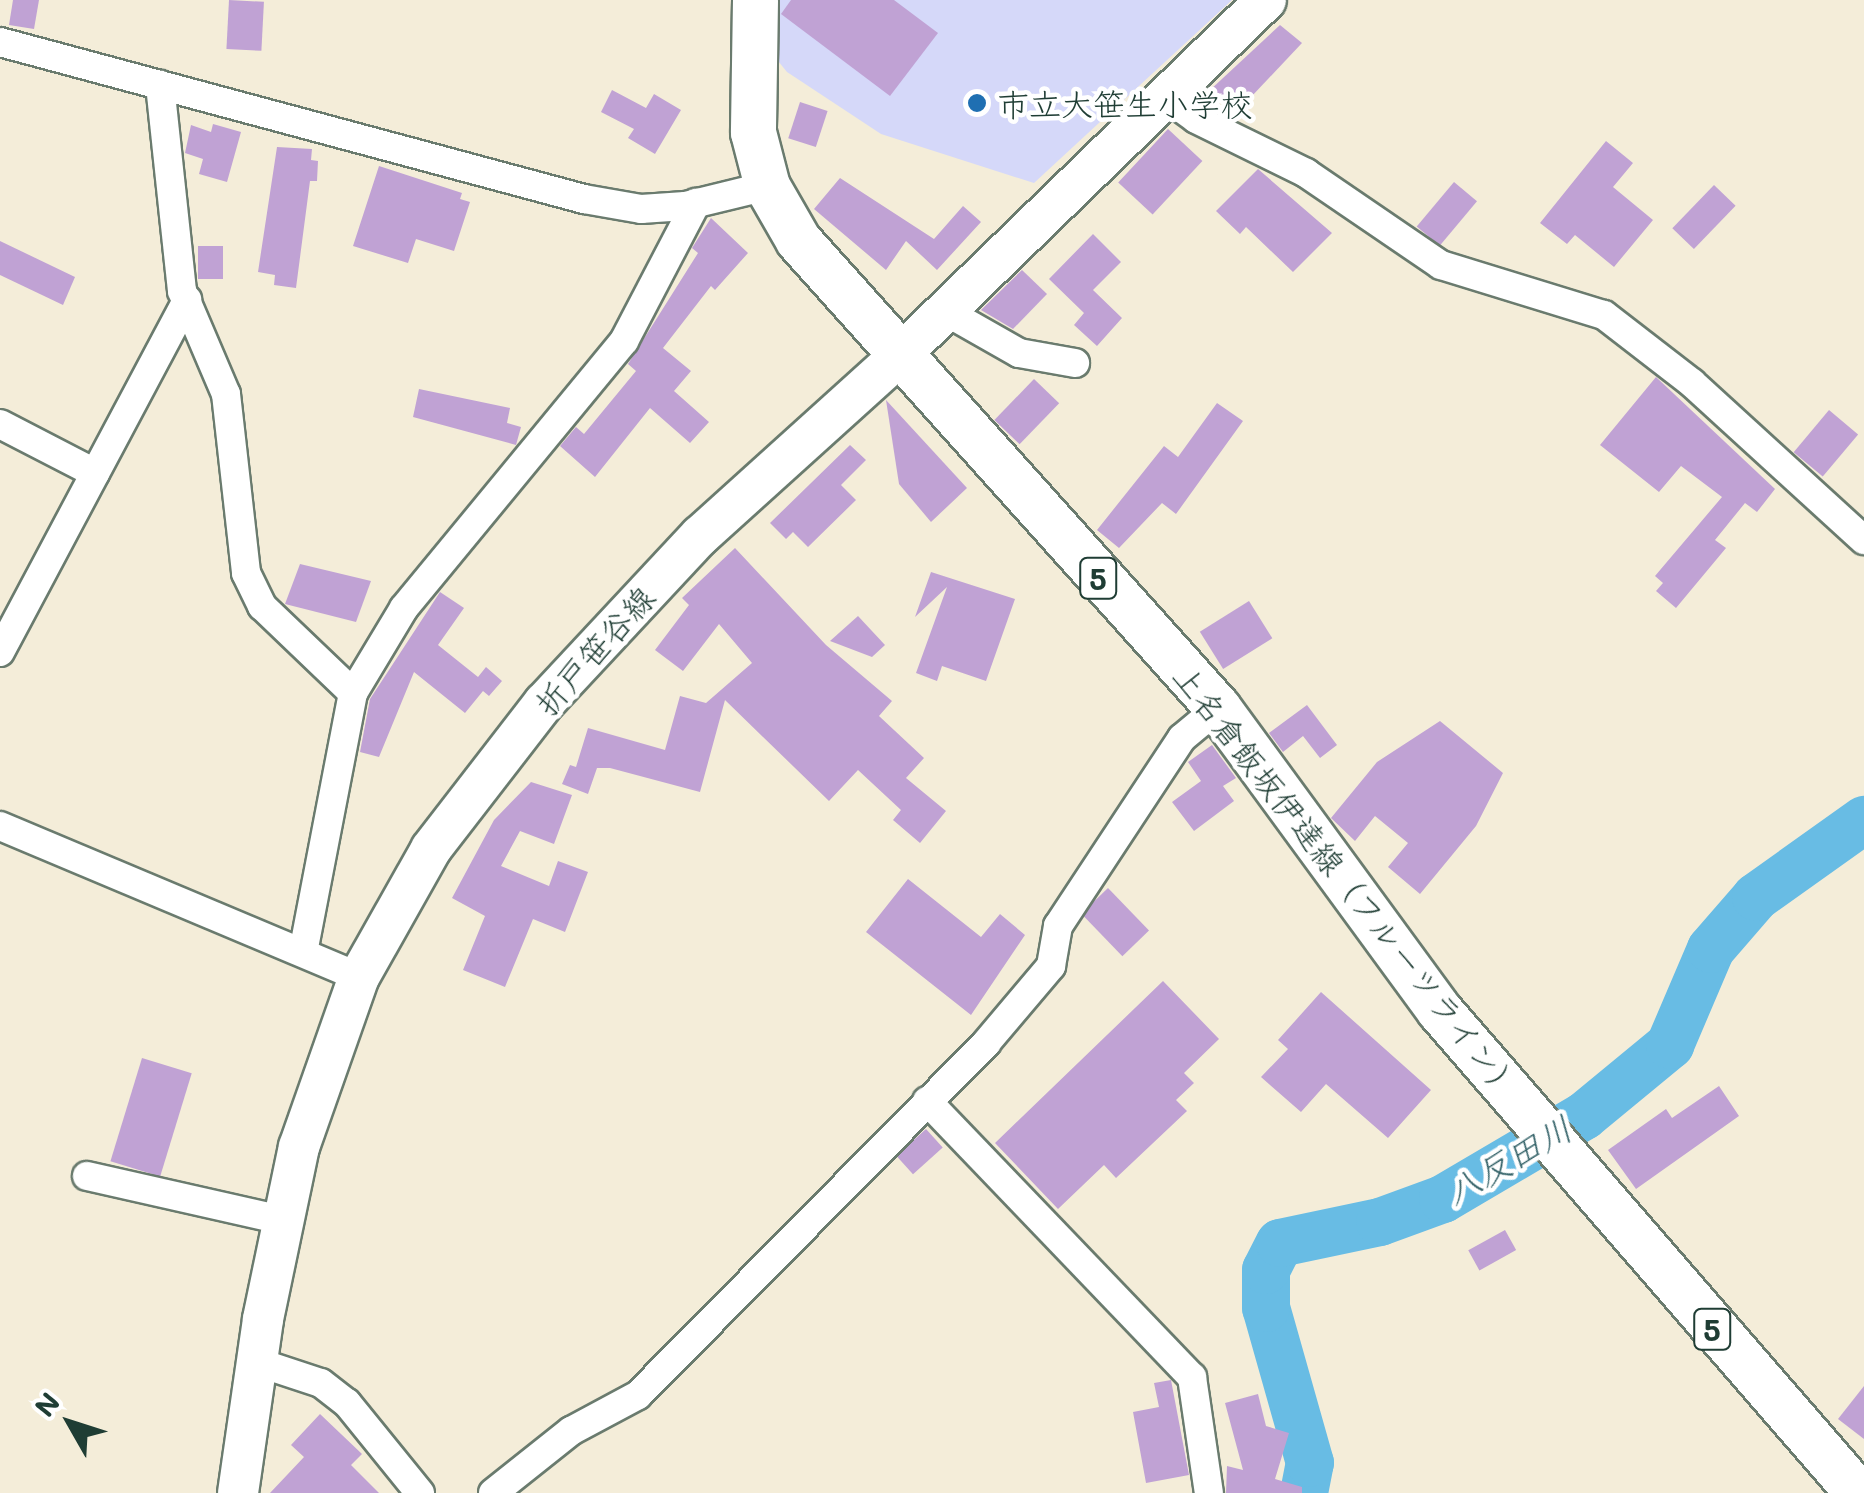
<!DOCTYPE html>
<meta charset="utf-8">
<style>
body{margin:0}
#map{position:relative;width:1864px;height:1493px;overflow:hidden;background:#f4edd9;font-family:Mali,"Klee One",sans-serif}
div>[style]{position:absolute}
.built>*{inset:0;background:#d5d8f9}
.river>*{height:48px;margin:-24px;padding:0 24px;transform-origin:24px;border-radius:24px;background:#68bce4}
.building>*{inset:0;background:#c0a2d4;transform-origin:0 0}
.roads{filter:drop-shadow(2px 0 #6a7b6e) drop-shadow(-2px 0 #6a7b6e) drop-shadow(0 2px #6a7b6e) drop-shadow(0 -2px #6a7b6e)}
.street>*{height:28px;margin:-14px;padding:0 14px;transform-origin:14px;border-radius:14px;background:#fff}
.secondary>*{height:40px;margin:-20px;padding:0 20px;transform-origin:20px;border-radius:20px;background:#fff}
.primary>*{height:45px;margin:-22.5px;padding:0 22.5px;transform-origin:22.5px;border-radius:22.5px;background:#fff}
.dots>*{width:28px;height:28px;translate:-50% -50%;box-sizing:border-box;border:5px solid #fff;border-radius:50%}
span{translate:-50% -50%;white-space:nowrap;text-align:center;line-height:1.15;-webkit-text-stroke:9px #fff;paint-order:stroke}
.shield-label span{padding:2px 8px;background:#fff;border:2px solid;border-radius:8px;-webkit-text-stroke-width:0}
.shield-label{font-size:30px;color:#1f3d34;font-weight:700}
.poi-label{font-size:32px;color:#1f3d34}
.left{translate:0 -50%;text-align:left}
.street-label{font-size:32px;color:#1f3d34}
.water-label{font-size:35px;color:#356369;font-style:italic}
.north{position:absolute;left:20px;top:1373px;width:100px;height:100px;-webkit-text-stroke:8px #fff;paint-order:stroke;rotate:309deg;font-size:28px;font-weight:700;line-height:40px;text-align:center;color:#1f3d34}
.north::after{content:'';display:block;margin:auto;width:35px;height:45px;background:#1f3d34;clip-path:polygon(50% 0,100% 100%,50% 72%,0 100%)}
</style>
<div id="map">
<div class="built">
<div style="clip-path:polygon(775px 0,1232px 0,1034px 183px,881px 134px,787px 72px,774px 56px)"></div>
</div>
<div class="river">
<div style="left:1304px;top:1493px;width:31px;rotate:-79deg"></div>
<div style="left:1310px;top:1463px;width:161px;rotate:-105.8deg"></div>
<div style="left:1266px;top:1308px;width:38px;rotate:-90deg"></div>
<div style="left:1266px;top:1270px;width:30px;rotate:-63deg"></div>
<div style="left:1280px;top:1243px;width:102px;rotate:-11.9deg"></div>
<div style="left:1380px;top:1222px;width:67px;rotate:-20.1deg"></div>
<div style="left:1443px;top:1199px;width:164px;rotate:-30.5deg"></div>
<div style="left:1584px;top:1116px;width:112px;rotate:-39.5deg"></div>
<div style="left:1670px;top:1045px;width:104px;rotate:-66.9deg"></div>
<div style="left:1711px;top:949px;width:69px;rotate:-49.1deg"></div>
<div style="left:1756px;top:897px;width:133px;rotate:-35.5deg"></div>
</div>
<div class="building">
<div style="clip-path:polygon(13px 0,39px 0,34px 29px,9px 25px)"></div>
<div style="left:229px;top:0;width:35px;height:49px;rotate:3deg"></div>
<div style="clip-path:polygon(791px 0,894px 0,938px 33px,890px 96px,781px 14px)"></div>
<div style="clip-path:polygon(1280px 25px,1302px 43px,1235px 114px,1209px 91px)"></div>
<div style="clip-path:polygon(612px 90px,646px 108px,654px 94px,681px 110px,655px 154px,628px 138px,634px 129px,601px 112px)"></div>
<div style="left:800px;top:102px;width:29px;height:38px;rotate:18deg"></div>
<div style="clip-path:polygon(213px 124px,241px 132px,227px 182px,199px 174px,203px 159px,185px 153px,191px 125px,211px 132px)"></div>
<div style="left:1168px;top:129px;width:47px;height:73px;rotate:43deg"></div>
<div style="clip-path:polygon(1606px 141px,1633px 163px,1613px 187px,1653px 220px,1614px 267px,1575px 235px,1567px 244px,1540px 223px)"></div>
<div style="clip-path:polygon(277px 147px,312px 149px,311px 160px,318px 161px,317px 181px,310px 181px,296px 288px,274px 285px,275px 275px,258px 272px)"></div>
<div style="clip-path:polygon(379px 166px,462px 193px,460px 199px,470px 202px,454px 251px,416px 239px,408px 263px,353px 246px)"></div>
<div style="clip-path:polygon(1258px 169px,1332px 233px,1293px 272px,1246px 227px,1240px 234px,1216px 211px)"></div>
<div style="clip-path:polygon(840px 178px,934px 239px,963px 206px,981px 222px,937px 270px,906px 241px,886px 270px,814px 209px)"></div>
<div style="left:1454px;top:182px;width:30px;height:58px;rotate:40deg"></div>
<div style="left:1714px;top:185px;width:30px;height:60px;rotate:44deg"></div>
<div style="clip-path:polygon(711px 218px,748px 253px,715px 290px,711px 286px,663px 348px,691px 371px,674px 391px,709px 422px,690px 443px,650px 408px,595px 477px,560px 446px,576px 427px,584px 434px,636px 371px,628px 364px,698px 253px,692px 248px)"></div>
<div style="clip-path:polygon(1093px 234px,1121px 262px,1093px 290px,1122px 318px,1097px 346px,1074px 325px,1084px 313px,1049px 279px)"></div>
<div style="clip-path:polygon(0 241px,75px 277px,63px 305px,0 275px)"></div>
<div style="left:198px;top:246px;width:25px;height:33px"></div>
<div style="clip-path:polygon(1022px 270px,1047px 294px,1013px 329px,981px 310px)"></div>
<div style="clip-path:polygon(1656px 377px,1775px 489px,1757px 512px,1745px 503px,1715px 540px,1726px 548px,1676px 608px,1656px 591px,1663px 583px,1655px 576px,1722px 497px,1681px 466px,1659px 492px,1600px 445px)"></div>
<div style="left:1034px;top:379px;width:35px;height:57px;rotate:44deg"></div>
<div style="clip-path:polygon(419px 389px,510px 408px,507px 423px,521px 427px,516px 445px,413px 417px)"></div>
<div style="clip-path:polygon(886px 400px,967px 488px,931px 522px,899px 484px)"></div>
<div style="clip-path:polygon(1217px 403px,1243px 421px,1176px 514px,1162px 503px,1119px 548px,1097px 530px,1164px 446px,1178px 457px)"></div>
<div style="left:1829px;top:410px;width:38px;height:55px;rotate:40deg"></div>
<div style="clip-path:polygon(850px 445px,866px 460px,841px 485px,856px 500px,808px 547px,793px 532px,786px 539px,770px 523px)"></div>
<div style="clip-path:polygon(735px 548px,826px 645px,892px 701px,879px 716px,924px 758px,906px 778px,946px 811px,920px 843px,893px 820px,901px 810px,858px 770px,829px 801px,725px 700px,700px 792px,610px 768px,597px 768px,588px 794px,562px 784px,570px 765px,576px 767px,588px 728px,665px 750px,680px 696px,706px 703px,752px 663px,719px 624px,683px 671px,655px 650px,689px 605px,682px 598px)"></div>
<div style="clip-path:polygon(300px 564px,371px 581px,356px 622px,285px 604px)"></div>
<div style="clip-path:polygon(931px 572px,1015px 599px,986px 681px,942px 666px,937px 681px,916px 673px,947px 587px,915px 617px)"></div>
<div style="clip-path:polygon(440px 592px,464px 608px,438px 645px,478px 677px,486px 667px,502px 681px,489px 696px,483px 691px,465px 713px,414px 672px,379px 757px,360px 752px,370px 699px)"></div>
<div style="left:1249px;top:601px;width:44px;height:58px;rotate:58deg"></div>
<div style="clip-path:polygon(858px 616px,885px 645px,872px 657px,830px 641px)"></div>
<div style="clip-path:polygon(1307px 705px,1337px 745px,1320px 758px,1303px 736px,1283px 752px,1269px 733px)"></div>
<div style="clip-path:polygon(1440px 721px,1503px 773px,1476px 826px,1420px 894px,1388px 867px,1408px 843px,1375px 816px,1355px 841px,1331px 818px,1377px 762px)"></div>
<div style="clip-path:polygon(1212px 745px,1236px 778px,1223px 786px,1234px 801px,1194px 831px,1172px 802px,1201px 781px,1188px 762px)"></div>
<div style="clip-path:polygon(531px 782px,572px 795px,554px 844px,520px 831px,501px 866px,549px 886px,558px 861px,588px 872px,565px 932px,533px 919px,505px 987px,463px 970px,485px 916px,452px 898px,494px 820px)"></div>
<div style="clip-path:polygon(908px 879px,981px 937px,1000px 914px,1025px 935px,971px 1015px,866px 932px)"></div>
<div style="left:1108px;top:888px;width:59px;height:37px;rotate:46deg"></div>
<div style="clip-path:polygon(1163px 981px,1219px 1039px,1184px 1073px,1194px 1083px,1176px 1100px,1187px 1111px,1116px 1178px,1104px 1165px,1058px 1209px,995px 1143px)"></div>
<div style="clip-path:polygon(1321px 992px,1431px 1090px,1388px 1138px,1326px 1084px,1301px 1112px,1261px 1077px,1288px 1049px,1278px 1040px)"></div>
<div style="left:142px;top:1058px;width:52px;height:108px;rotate:17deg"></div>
<div style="clip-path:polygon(1719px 1086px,1739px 1116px,1636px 1189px,1608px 1150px,1666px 1109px,1672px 1118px)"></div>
<div style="left:926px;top:1129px;width:25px;height:40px;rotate:48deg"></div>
<div style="left:1505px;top:1230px;width:23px;height:42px;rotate:61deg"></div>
<div style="clip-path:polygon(1171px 1380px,1189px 1475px,1146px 1483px,1133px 1412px,1159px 1407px,1154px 1383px)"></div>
<div style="clip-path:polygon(1864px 1386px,1864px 1439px,1838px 1419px)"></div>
<div style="clip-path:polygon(1258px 1394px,1266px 1426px,1289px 1433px,1275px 1479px,1302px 1487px,1302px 1493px,1226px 1493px,1227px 1466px,1243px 1470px,1225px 1403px)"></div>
<div style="clip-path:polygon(320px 1414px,362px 1454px,351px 1465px,379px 1493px,270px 1493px,304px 1457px,291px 1445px)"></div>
</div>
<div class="roads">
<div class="street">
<div style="left:0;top:42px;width:605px;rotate:15.05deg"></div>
<div style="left:584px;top:199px;width:58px;rotate:10deg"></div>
<div style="left:641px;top:209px;width:44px;rotate:-3.9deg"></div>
<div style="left:685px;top:206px;width:84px;rotate:-13.7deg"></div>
<div style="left:160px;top:85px;width:207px;rotate:83.9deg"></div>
<div style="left:182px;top:291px;width:112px;rotate:66.9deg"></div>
<div style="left:226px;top:394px;width:180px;rotate:83.6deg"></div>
<div style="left:246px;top:573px;width:37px;rotate:64deg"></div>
<div style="left:262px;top:606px;width:126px;rotate:43.7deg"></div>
<div style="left:353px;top:693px;width:260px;rotate:100.9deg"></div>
<div style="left:1166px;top:97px;width:37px;rotate:36deg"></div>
<div style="left:1196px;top:119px;width:123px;rotate:26.1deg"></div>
<div style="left:1306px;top:173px;width:163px;rotate:34.3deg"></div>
<div style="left:1441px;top:265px;width:170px;rotate:17.1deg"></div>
<div style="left:1604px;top:315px;width:111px;rotate:37.7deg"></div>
<div style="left:1692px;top:383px;width:233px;rotate:42.4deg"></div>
<div style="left:945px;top:311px;width:85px;rotate:29.6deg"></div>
<div style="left:1019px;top:353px;width:57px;rotate:10.1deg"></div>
<div style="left:0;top:424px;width:107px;rotate:27.3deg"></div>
<div style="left:0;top:652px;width:399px;rotate:-62deg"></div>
<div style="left:353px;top:693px;width:99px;rotate:-59deg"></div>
<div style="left:404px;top:608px;width:346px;rotate:-50.5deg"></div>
<div style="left:624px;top:341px;width:156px;rotate:-62.4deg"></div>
<div style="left:0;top:826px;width:389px;rotate:22.8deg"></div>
<div style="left:927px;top:1101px;width:383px;rotate:46.2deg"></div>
<div style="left:1192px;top:1377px;width:117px;rotate:81.7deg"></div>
<div style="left:87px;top:1176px;width:200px;rotate:12.7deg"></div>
<div style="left:257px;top:1362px;width:67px;rotate:18.2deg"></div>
<div style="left:321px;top:1383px;width:33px;rotate:38deg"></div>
<div style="left:347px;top:1403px;width:116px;rotate:51deg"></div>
<div style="left:493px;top:1493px;width:100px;rotate:-38.5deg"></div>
<div style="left:571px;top:1431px;width:76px;rotate:-28.2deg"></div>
<div style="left:638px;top:1395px;width:495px;rotate:-45.3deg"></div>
<div style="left:986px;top:1043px;width:101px;rotate:-49.8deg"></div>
<div style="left:1051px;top:966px;width:41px;rotate:-80.1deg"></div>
<div style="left:1058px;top:926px;width:225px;rotate:-56.6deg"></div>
<div style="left:1182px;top:738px;width:47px;rotate:-39.8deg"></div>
</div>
<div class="secondary">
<div style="left:238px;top:1493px;width:176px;rotate:-81.8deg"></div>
<div style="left:263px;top:1319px;width:176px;rotate:-78.2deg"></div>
<div style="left:299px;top:1147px;width:180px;rotate:-70.6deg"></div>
<div style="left:359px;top:977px;width:147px;rotate:-60.6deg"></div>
<div style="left:431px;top:849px;width:185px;rotate:-52.3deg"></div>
<div style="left:544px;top:703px;width:229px;rotate:-47deg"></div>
<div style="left:700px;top:536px;width:268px;rotate:-42.1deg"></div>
<div style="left:899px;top:356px;width:511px;rotate:-44.13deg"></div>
</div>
<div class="primary">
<div style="left:755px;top:0;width:132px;rotate:90.9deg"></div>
<div style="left:753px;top:132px;width:56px;rotate:75.5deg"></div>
<div style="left:767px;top:186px;width:62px;rotate:60.1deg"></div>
<div style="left:798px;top:240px;width:629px;rotate:48.09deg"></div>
<div style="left:1218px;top:708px;width:374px;rotate:53.8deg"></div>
<div style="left:1439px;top:1010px;width:639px;rotate:49.06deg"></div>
</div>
</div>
<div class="dots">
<div style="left:977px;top:103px;background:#1f6fb2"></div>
</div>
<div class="shield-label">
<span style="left:1098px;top:578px">5</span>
<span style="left:1712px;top:1329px">5</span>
</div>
<div class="poi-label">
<span class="left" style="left:997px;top:103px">市立大笹生小学校</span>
</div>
<div class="street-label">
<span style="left:594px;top:650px;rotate:-48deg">折戸笹谷線</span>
<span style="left:1348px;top:882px;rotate:52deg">上名倉飯坂伊達線（フルーツライン）</span>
</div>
<div class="water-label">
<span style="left:1508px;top:1159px;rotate:-30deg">八反田川</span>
</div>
<div class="north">N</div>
</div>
